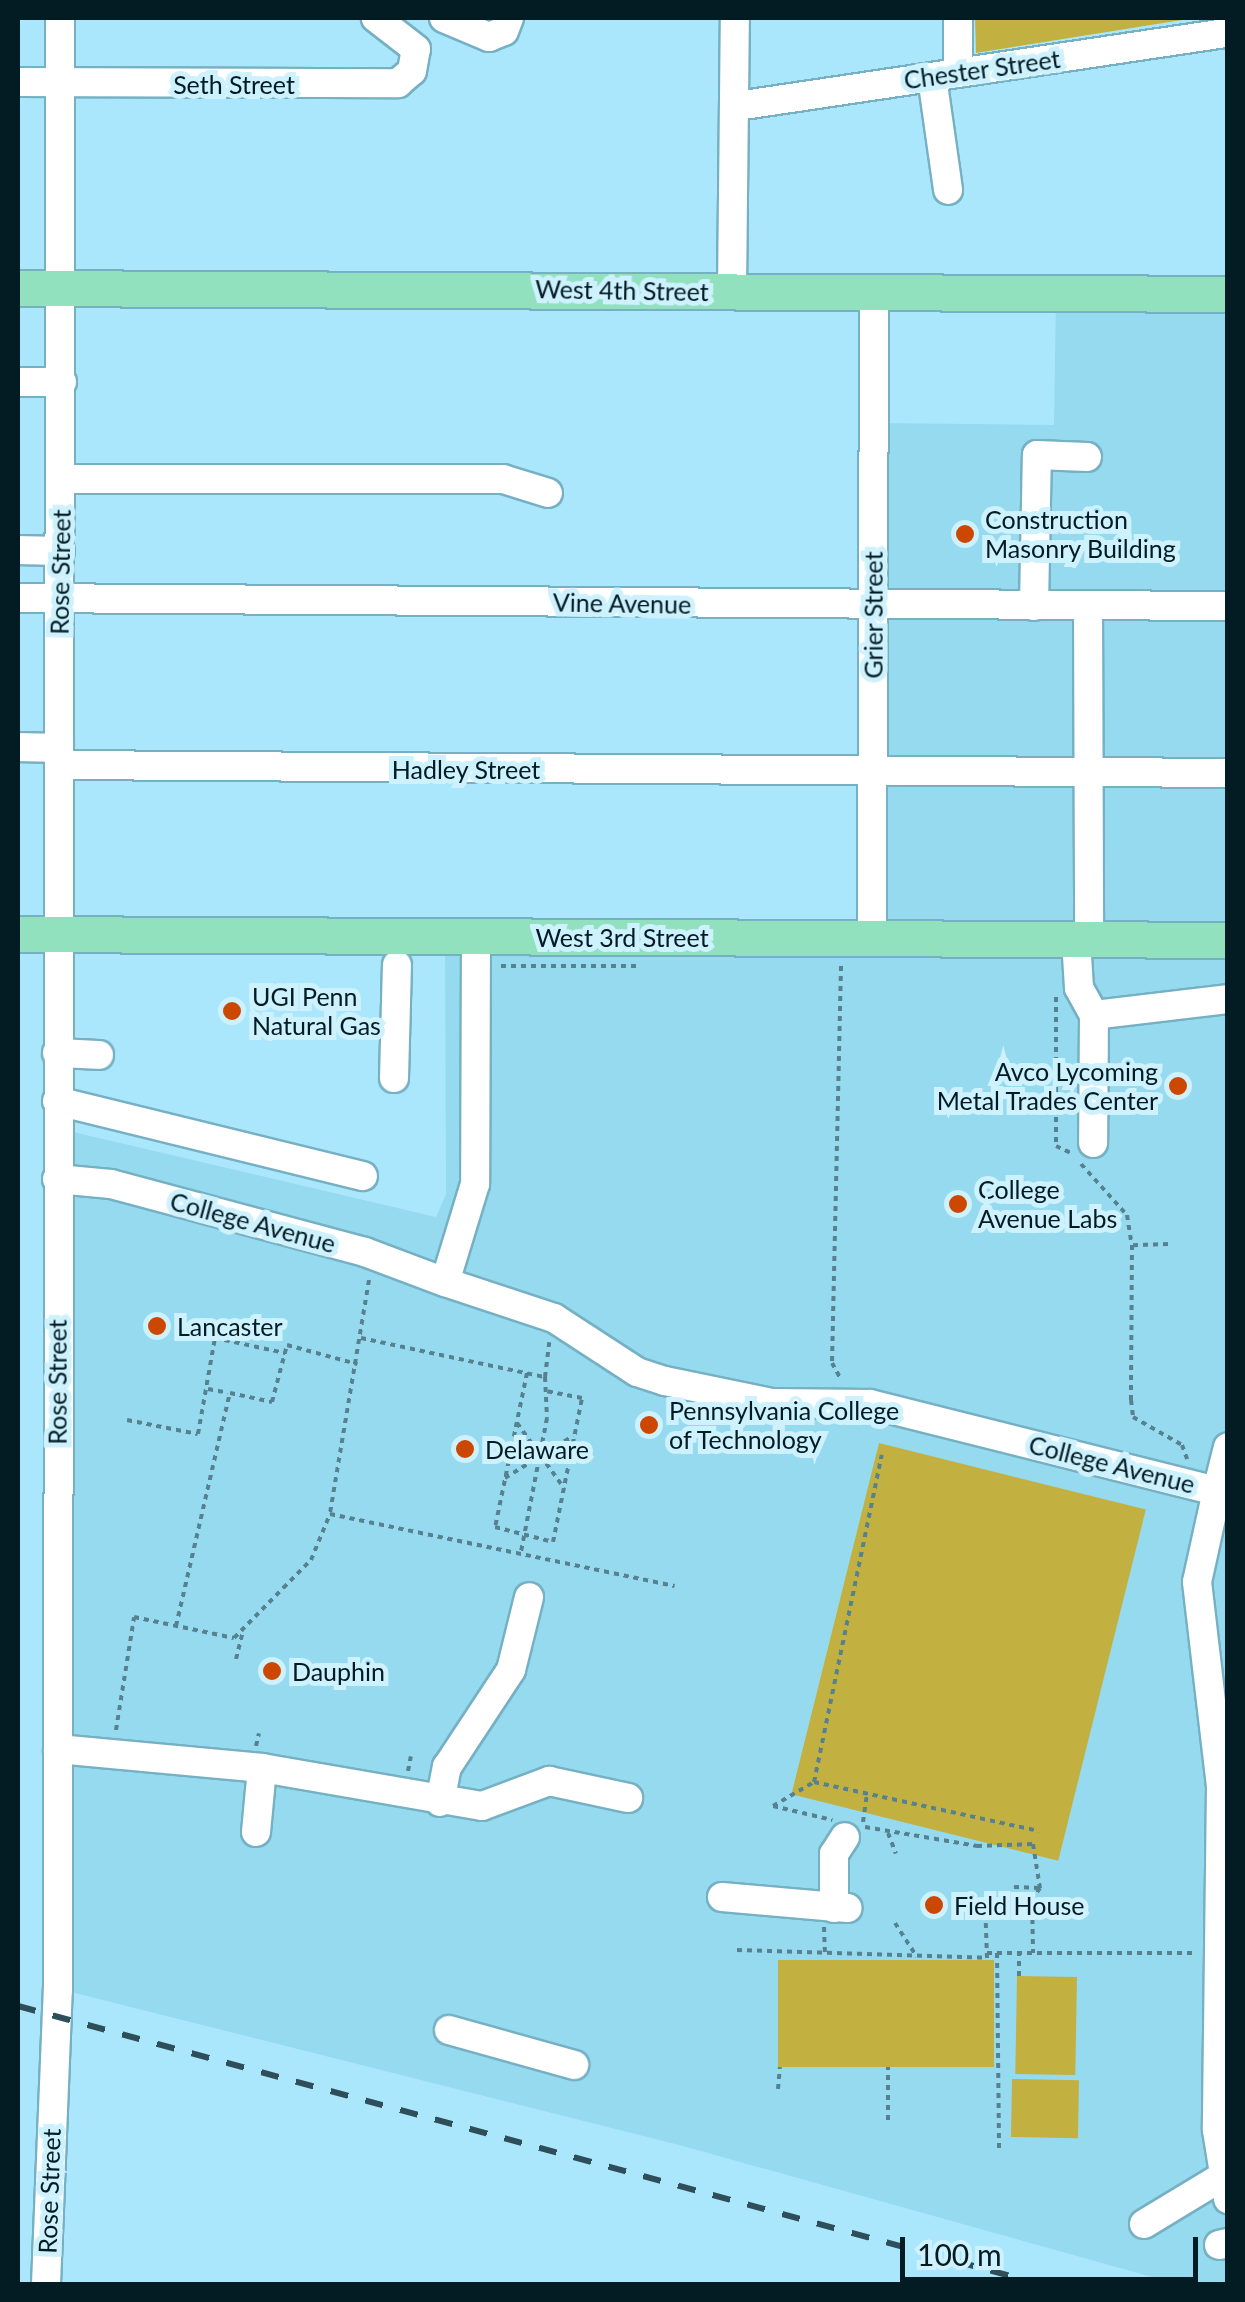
<!DOCTYPE html>
<style>
body{margin:0}
#map{position:relative;width:1245px;height:2302px;overflow:hidden;background:#abe7fc;font-family:Lato,sans-serif}
div>[style]{position:absolute}
.built>*{inset:0;background:#96daf0}
.green>*{inset:0;background:#c2b141;transform-origin:0 0}
.path>*{height:4px;margin-top:-2px;transform-origin:0;background:repeating-linear-gradient(90deg,#57818f 0 5px,transparent 0 10px)}
.roads{filter:drop-shadow(2px 0 #76b0c3) drop-shadow(-2px 0 #76b0c3) drop-shadow(0 2px #76b0c3) drop-shadow(0 -2px #76b0c3)}
.minor>*{height:28px;margin:-14px;padding:0 14px;transform-origin:14px;border-radius:14px;background:#fff}
.major>*{height:35px;margin:-17.5px;padding:0 17.5px;transform-origin:17.5px;border-radius:17.5px;background:#91e1be}
.rail>*{height:6px;margin-top:-3px;transform-origin:0;background:repeating-linear-gradient(90deg,#2e4f5a 0 18px,transparent 0 36px)}
.dots>*{width:28px;height:28px;translate:-50% -50%;box-sizing:border-box;border:5px solid #cdf1fd;border-radius:50%}
span{translate:-50% -50%;white-space:nowrap;text-align:center;line-height:1.15;-webkit-text-stroke:10px #cdf1fd;paint-order:stroke}
.street-label{font-size:25px;color:#031b22}
.poi-label{font-size:25px;color:#031b22}
.left{translate:0 -50%;text-align:left}
.right{translate:-100% -50%;text-align:right}
.frame{position:absolute;inset:0;border:20px solid #031b22;pointer-events:none}
.scale{position:absolute;left:900px;top:2237px;width:298px;height:45px;box-sizing:border-box;border:5px solid #031b22;border-top:0;padding-left:12px;font-size:30px;line-height:35px;white-space:nowrap;color:#031b22;-webkit-text-stroke:8px #cdf1fd;paint-order:stroke}
</style>
<div id="map">
<div class="built">
<div style="clip-path:polygon(1056px 292px,1227px 294px,1227px 2284px,1177px 2284px,683px 2146px,71px 1992px,69px 1131px,436px 1217px,446px 1194px,445px 936px,872px 938px,874px 423px,1054px 425px)"></div>
</div>
<div class="green">
<div style="clip-path:polygon(975px 18px,1182px 18px,1182px 20px,976px 53px)"></div>
<div style="left:879px;top:1443px;width:275px;height:362px;rotate:14deg"></div>
<div style="left:778px;top:1960px;width:216px;height:107px"></div>
<div style="left:1017px;top:1976px;width:60px;height:98px;rotate:1deg"></div>
<div style="left:1012px;top:2079px;width:67px;height:58px;rotate:1deg"></div>
</div>
<div class="path">
<div style="left:501px;top:966px;width:135px"></div>
<div style="left:841px;top:966px;width:397px;rotate:91.3deg"></div>
<div style="left:832px;top:1363px;width:18px;rotate:61deg"></div>
<div style="left:1056px;top:997px;width:149px;rotate:90deg"></div>
<div style="left:1056px;top:1146px;width:17px;rotate:25deg"></div>
<div style="left:1081px;top:1164px;width:69px;rotate:48deg"></div>
<div style="left:1127px;top:1215px;width:30px;rotate:81deg"></div>
<div style="left:1168px;top:1244px;width:36px;rotate:178deg"></div>
<div style="left:1132px;top:1245px;width:155px;rotate:90.4deg"></div>
<div style="left:1131px;top:1400px;width:17px;rotate:83deg"></div>
<div style="left:1133px;top:1417px;width:56px;rotate:29.7deg"></div>
<div style="left:1182px;top:1445px;width:15px;rotate:70deg"></div>
<div style="left:369px;top:1280px;width:237px;rotate:99.5deg"></div>
<div style="left:330px;top:1514px;width:352px;rotate:11.8deg"></div>
<div style="left:361px;top:1338px;width:188px;rotate:12deg"></div>
<div style="left:545px;top:1377px;width:41px;rotate:87.2deg"></div>
<div style="left:547px;top:1418px;width:136px;rotate:101deg"></div>
<div style="left:527px;top:1373px;width:157px;rotate:101.7deg"></div>
<div style="left:495px;top:1527px;width:60px;rotate:14.5deg"></div>
<div style="left:553px;top:1542px;width:147px;rotate:-78.6deg"></div>
<div style="left:582px;top:1398px;width:37px;rotate:-169deg"></div>
<div style="left:545px;top:1377px;width:35px;rotate:-83deg"></div>
<div style="left:208px;top:1389px;width:20px;rotate:11deg"></div>
<div style="left:127px;top:1420px;width:72px;rotate:11.2deg"></div>
<div style="left:198px;top:1434px;width:97px;rotate:-80deg"></div>
<div style="left:215px;top:1338px;width:72px;rotate:12.1deg"></div>
<div style="left:517px;top:1423px;width:80px;rotate:54.1deg"></div>
<div style="left:505px;top:1478px;width:80px;rotate:-31.7deg"></div>
<div style="left:176px;top:1626px;width:239px;rotate:-77deg"></div>
<div style="left:230px;top:1393px;width:43px;rotate:12.1deg"></div>
<div style="left:272px;top:1402px;width:59px;rotate:-75.3deg"></div>
<div style="left:287px;top:1345px;width:73px;rotate:15.2deg"></div>
<div style="left:236px;top:1659px;width:29px;rotate:-76deg"></div>
<div style="left:116px;top:1730px;width:114px;rotate:-80.9deg"></div>
<div style="left:134px;top:1617px;width:102px;rotate:11.9deg"></div>
<div style="left:234px;top:1638px;width:110px;rotate:-45.4deg"></div>
<div style="left:311px;top:1560px;width:50px;rotate:-67.6deg"></div>
<div style="left:256px;top:1746px;width:13px;rotate:-77deg"></div>
<div style="left:408px;top:1771px;width:15px;rotate:-79deg"></div>
<div style="left:814px;top:1782px;width:334px;rotate:-78.3deg"></div>
<div style="left:773px;top:1806px;width:61px;rotate:13.3deg"></div>
<div style="left:773px;top:1806px;width:48px;rotate:-30.3deg"></div>
<div style="left:814px;top:1782px;width:230px;rotate:12.3deg"></div>
<div style="left:863px;top:1822px;width:28px;rotate:-82deg"></div>
<div style="left:865px;top:1827px;width:114px;rotate:9.6deg"></div>
<div style="left:977px;top:1846px;width:56px;rotate:-2deg"></div>
<div style="left:1033px;top:1844px;width:45px;rotate:81deg"></div>
<div style="left:1040px;top:1888px;width:14px;rotate:126deg"></div>
<div style="left:1032px;top:1899px;width:54px;rotate:88.9deg"></div>
<div style="left:888px;top:1833px;width:22px;rotate:69deg"></div>
<div style="left:1014px;top:1887px;width:26px;rotate:2deg"></div>
<div style="left:895px;top:1923px;width:40px;rotate:57.1deg"></div>
<div style="left:824px;top:1927px;width:30px;rotate:88deg"></div>
<div style="left:737px;top:1950px;width:250px;rotate:1.8deg"></div>
<div style="left:987px;top:1958px;width:35px;rotate:-92deg"></div>
<div style="left:987px;top:1953px;width:210px"></div>
<div style="left:997px;top:1953px;width:198px;rotate:89.4deg"></div>
<div style="left:1019px;top:1976px;width:23px;rotate:-90deg"></div>
<div style="left:778px;top:2089px;width:22px;rotate:-85deg"></div>
<div style="left:888px;top:2120px;width:53px;rotate:-90deg"></div>
</div>
<div class="roads">
<div class="minor">
<div style="left:444px;top:18px;width:49px;rotate:22.9deg"></div>
<div style="left:489px;top:37px;width:16px;rotate:-22deg"></div>
<div style="left:504px;top:31px;width:14px;rotate:-69deg"></div>
<div style="left:958px;top:73px;width:55px;rotate:-90deg"></div>
<div style="left:932px;top:77px;width:114px;rotate:81.9deg"></div>
<div style="left:18px;top:82px;width:380px;rotate:0.2deg"></div>
<div style="left:398px;top:83px;width:18px;rotate:-41deg"></div>
<div style="left:412px;top:71px;width:22px;rotate:-80deg"></div>
<div style="left:416px;top:49px;width:51px;rotate:-142.2deg"></div>
<div style="left:737px;top:106px;width:496px;rotate:-8.5deg"></div>
<div style="left:732px;top:291px;width:273px;rotate:-89.4deg"></div>
<div style="left:18px;top:382px;width:44px"></div>
<div style="left:61px;top:479px;width:442px"></div>
<div style="left:503px;top:479px;width:47px;rotate:17.3deg"></div>
<div style="left:18px;top:550px;width:42px;rotate:1.4deg"></div>
<div style="left:18px;top:598px;width:1210px;rotate:0.38deg"></div>
<div style="left:1034px;top:606px;width:151px;rotate:-88.9deg"></div>
<div style="left:1037px;top:455px;width:50px;rotate:2.3deg"></div>
<div style="left:1088px;top:606px;width:333px;rotate:89.8deg"></div>
<div style="left:18px;top:747px;width:41px;rotate:1.4deg"></div>
<div style="left:59px;top:765px;width:1169px;rotate:0.39deg"></div>
<div style="left:476px;top:936px;width:248px;rotate:90.2deg"></div>
<div style="left:475px;top:1184px;width:102px;rotate:107deg"></div>
<div style="left:445px;top:1282px;width:115px;rotate:18.3deg"></div>
<div style="left:554px;top:1318px;width:99px;rotate:33deg"></div>
<div style="left:637px;top:1372px;width:29px;rotate:18deg"></div>
<div style="left:665px;top:1381px;width:109px;rotate:11.6deg"></div>
<div style="left:772px;top:1403px;width:98px;rotate:0.6deg"></div>
<div style="left:870px;top:1404px;width:358px;rotate:14.1deg"></div>
<div style="left:1217px;top:1491px;width:93px;rotate:102.4deg"></div>
<div style="left:1197px;top:1582px;width:205px;rotate:83.3deg"></div>
<div style="left:1221px;top:1786px;width:344px;rotate:90.7deg"></div>
<div style="left:1217px;top:2130px;width:70px;rotate:80.9deg"></div>
<div style="left:872px;top:938px;width:645px;rotate:-89.82deg"></div>
<div style="left:1076px;top:939px;width:49px;rotate:86.5deg"></div>
<div style="left:1079px;top:988px;width:31px;rotate:61deg"></div>
<div style="left:1094px;top:1015px;width:128px;rotate:90.4deg"></div>
<div style="left:1094px;top:1015px;width:135px;rotate:-6.8deg"></div>
<div style="left:57px;top:1053px;width:42px;rotate:2.7deg"></div>
<div style="left:394px;top:1078px;width:113px;rotate:-88.5deg"></div>
<div style="left:57px;top:1101px;width:315px;rotate:13.8deg"></div>
<div style="left:57px;top:1179px;width:54px;rotate:5.3deg"></div>
<div style="left:111px;top:1184px;width:263px;rotate:15deg"></div>
<div style="left:365px;top:1252px;width:85px;rotate:20.6deg"></div>
<div style="left:1217px;top:1491px;width:45px;rotate:-76deg"></div>
<div style="left:58px;top:1749px;width:205px;rotate:5.3deg"></div>
<div style="left:262px;top:1768px;width:223px;rotate:9.8deg"></div>
<div style="left:482px;top:1806px;width:72px;rotate:-20.5deg"></div>
<div style="left:549px;top:1781px;width:81px;rotate:12.1deg"></div>
<div style="left:440px;top:1802px;width:36px;rotate:-79deg"></div>
<div style="left:447px;top:1767px;width:116px;rotate:-56.6deg"></div>
<div style="left:511px;top:1670px;width:75px;rotate:-76.1deg"></div>
<div style="left:256px;top:1832px;width:64px;rotate:-84.6deg"></div>
<div style="left:722px;top:1897px;width:126px;rotate:5deg"></div>
<div style="left:834px;top:1908px;width:54px;rotate:-90deg"></div>
<div style="left:834px;top:1854px;width:20px;rotate:-57deg"></div>
<div style="left:449px;top:2030px;width:130px;rotate:15.6deg"></div>
<div style="left:1144px;top:2224px;width:89px;rotate:-31.2deg"></div>
<div style="left:1219px;top:2245px;width:9px;rotate:-13deg"></div>
<div style="left:46px;top:2284px;width:294px;rotate:-87.7deg"></div>
<div style="left:58px;top:1990px;width:1972px;rotate:-89.94deg"></div>
</div>
<div class="major">
<div style="left:18px;top:288px;width:1210px;rotate:0.28deg"></div>
<div style="left:18px;top:934px;width:1210px;rotate:0.28deg"></div>
</div>
</div>
<div class="rail">
<div style="left:18px;top:2006px;width:1059px;rotate:15.22deg"></div>
</div>
<div class="dots">
<div style="left:965px;top:534px;background:#cc4800"></div>
<div style="left:232px;top:1011px;background:#cc4800"></div>
<div style="left:1178px;top:1086px;background:#cc4800"></div>
<div style="left:958px;top:1204px;background:#cc4800"></div>
<div style="left:157px;top:1326px;background:#cc4800"></div>
<div style="left:649px;top:1425px;background:#cc4800"></div>
<div style="left:465px;top:1449px;background:#cc4800"></div>
<div style="left:272px;top:1671px;background:#cc4800"></div>
<div style="left:934px;top:1905px;background:#cc4800"></div>
</div>
<div class="street-label">
<span style="left:982px;top:69px;rotate:-8deg">Chester Street</span>
<span style="left:234px;top:84px">Seth Street</span>
<span style="left:622px;top:290px;rotate:1deg">West 4th Street</span>
<span style="left:60px;top:572px;rotate:-89deg">Rose Street</span>
<span style="left:622px;top:603px;rotate:1deg">Vine Avenue</span>
<span style="left:873px;top:615px;rotate:-90deg">Grier Street</span>
<span style="left:466px;top:769px">Hadley Street</span>
<span style="left:622px;top:937px">West 3rd Street</span>
<span style="left:253px;top:1222px;rotate:15deg">College Avenue</span>
<span style="left:57px;top:1382px;rotate:-90deg">Rose Street</span>
<span style="left:1112px;top:1464px;rotate:14deg">College Avenue</span>
<span style="left:49px;top:2191px;rotate:-88deg">Rose Street</span>
</div>
<div class="poi-label">
<span class="left" style="left:985px;top:534px">Construction<br>Masonry Building</span>
<span class="left" style="left:252px;top:1011px">UGI Penn<br>Natural Gas</span>
<span class="right" style="left:1158px;top:1086px">Avco Lycoming<br>Metal Trades Center</span>
<span class="left" style="left:978px;top:1204px">College<br>Avenue Labs</span>
<span class="left" style="left:177px;top:1326px">Lancaster</span>
<span class="left" style="left:669px;top:1425px">Pennsylvania College<br>of Technology</span>
<span class="left" style="left:485px;top:1449px">Delaware</span>
<span class="left" style="left:292px;top:1671px">Dauphin</span>
<span class="left" style="left:954px;top:1905px">Field House</span>
</div>
<div class="frame"></div>
<div class="scale">100 m</div>
</div>
